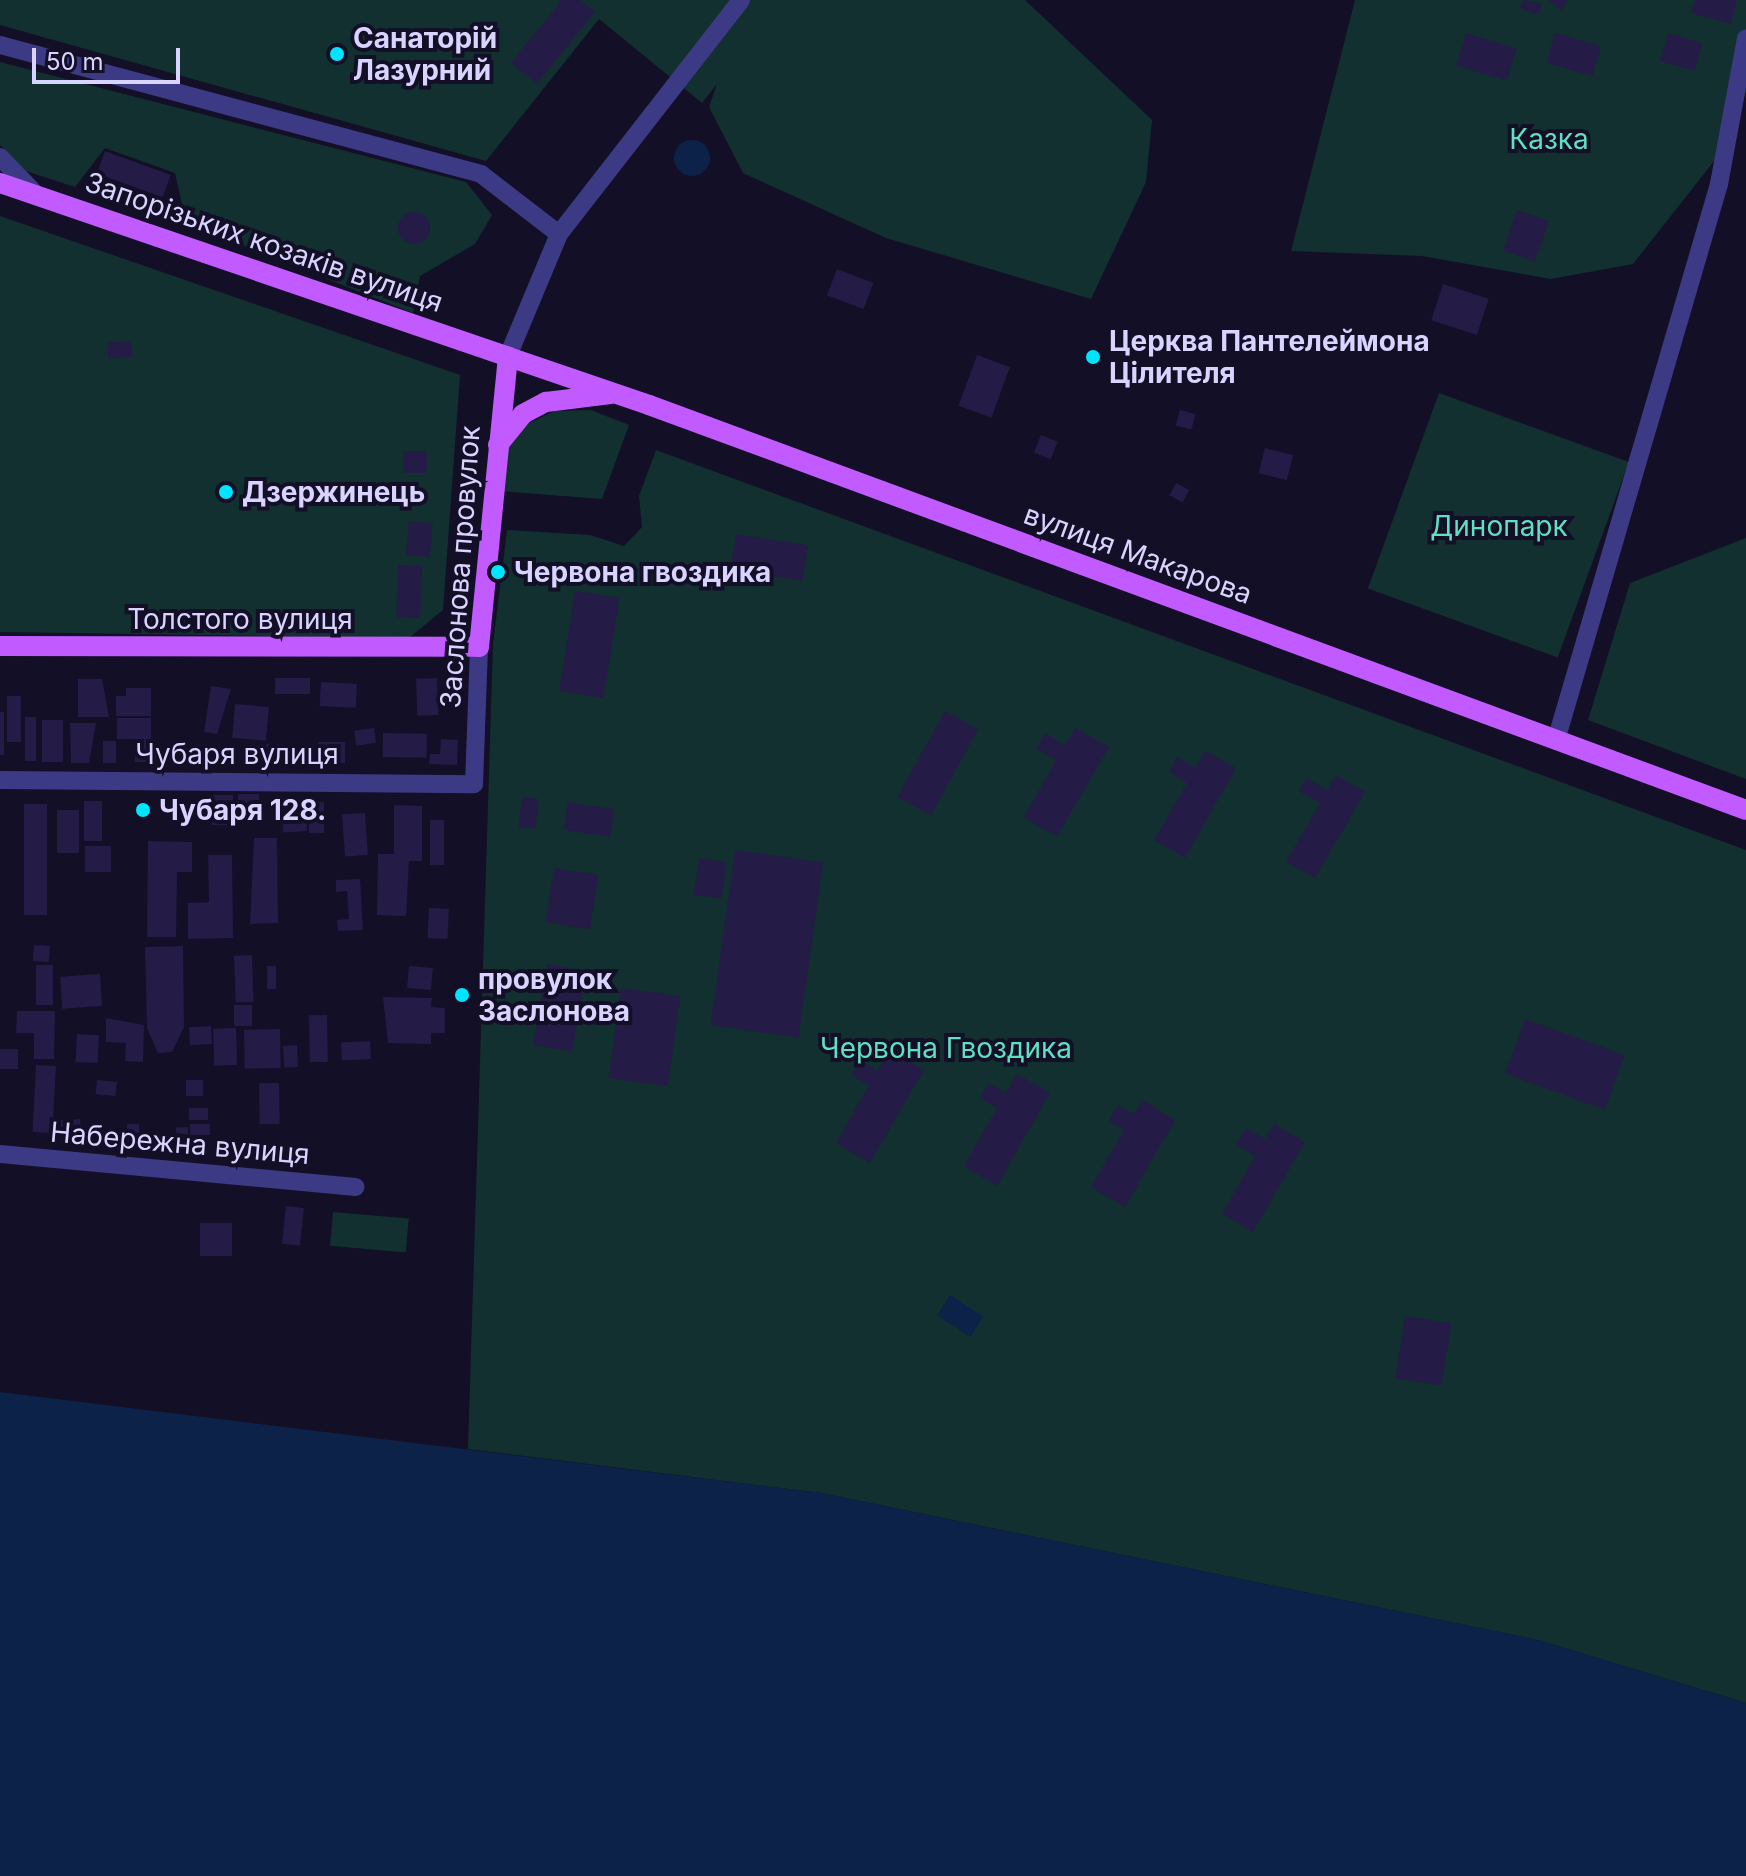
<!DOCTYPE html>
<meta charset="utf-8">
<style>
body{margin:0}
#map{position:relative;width:1746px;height:1876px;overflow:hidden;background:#130f26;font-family:Inter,sans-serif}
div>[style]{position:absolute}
.green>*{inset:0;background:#12302f;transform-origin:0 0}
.water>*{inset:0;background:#0c2248;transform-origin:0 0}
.round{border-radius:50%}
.building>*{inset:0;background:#241b47;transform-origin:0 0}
.minor>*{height:18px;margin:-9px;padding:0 9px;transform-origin:9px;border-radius:9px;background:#3d3a85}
.major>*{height:20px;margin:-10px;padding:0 10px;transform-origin:10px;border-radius:10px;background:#c25bff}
.dots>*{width:22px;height:22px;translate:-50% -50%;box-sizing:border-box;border:4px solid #130f26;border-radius:50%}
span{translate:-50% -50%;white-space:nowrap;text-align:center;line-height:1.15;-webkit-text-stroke:8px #130f26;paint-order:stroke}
.poi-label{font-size:28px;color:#d9d4ff;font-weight:700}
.left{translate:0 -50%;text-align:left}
.park-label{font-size:28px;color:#5fe0c0}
.street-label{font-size:28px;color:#d9d4ff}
.scale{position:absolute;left:32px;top:48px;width:148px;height:36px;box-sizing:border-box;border:4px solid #d9d4ff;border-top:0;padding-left:10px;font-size:24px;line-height:28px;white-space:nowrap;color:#d9d4ff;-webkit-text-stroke:6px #130f26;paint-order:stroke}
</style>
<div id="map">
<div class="green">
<div style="clip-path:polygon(0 0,1025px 0,1152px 120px,1146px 182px,1091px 299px,886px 238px,743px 173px,709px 107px,717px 84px,702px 103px,599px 19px,486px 161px,0 25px)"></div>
<div style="clip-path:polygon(1355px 0,1746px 0,1746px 91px,1733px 137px,1633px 264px,1551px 279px,1422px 256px,1291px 251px)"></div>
<div style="clip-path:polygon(0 62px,466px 182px,492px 215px,475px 244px,420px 276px,413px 313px,246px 247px,183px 209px,175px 173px,105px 148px,75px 187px,26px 171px,0 145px)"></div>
<div style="clip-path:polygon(0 216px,460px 375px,443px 610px,409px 638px,0 632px)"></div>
<div style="left:1439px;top:393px;width:202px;height:208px;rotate:20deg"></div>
<div style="clip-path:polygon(591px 410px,629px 425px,602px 499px,500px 491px,509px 439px,520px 427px,555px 411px)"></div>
<div style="clip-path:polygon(656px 450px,1746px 850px,1746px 1703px,1538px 1640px,821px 1493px,468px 1449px,493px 644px,507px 530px,590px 535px,624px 546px,642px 527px,639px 496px)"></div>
<div style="clip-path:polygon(1746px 538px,1746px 779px,1588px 720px,1630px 583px)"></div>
<div style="left:333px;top:1212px;width:76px;height:34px;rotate:5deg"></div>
</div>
<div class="water">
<div class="round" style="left:674px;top:140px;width:36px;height:36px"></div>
<div style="left:950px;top:1295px;width:40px;height:24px;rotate:33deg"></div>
<div style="clip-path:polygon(0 1392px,821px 1493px,1538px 1640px,1746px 1703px,1746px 1876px,0 1876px)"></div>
</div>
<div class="building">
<div style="clip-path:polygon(562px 0,580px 0,595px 12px,537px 84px,511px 63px)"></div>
<div style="clip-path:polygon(1523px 0,1542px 4px,1538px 15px,1520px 8px)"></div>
<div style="clip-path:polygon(1548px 0,1567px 0,1562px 11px)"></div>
<div style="clip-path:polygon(1695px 0,1737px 0,1731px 24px,1691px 13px)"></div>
<div style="left:1466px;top:33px;width:53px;height:34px;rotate:17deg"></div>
<div style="left:1555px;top:33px;width:48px;height:31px;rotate:16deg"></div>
<div style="left:1668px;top:33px;width:36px;height:29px;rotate:16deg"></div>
<div style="left:105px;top:151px;width:70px;height:24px;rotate:20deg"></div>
<div style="left:1517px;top:210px;width:34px;height:43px;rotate:19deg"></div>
<div class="round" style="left:398px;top:212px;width:32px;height:32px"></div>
<div style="left:837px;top:269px;width:39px;height:28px;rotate:21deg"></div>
<div style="left:1443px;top:284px;width:48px;height:38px;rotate:18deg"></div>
<div style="left:131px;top:341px;width:16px;height:24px;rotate:86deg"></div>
<div style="left:977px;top:355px;width:35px;height:54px;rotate:20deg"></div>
<div style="left:1180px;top:410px;width:16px;height:16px;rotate:15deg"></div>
<div style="left:1041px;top:435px;width:18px;height:19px;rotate:22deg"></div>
<div style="left:1265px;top:448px;width:29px;height:26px;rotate:14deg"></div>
<div style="left:403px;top:451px;width:24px;height:22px"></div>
<div style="left:1176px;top:483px;width:15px;height:14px;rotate:28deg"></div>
<div style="left:409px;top:521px;width:24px;height:34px;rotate:5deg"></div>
<div style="left:736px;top:534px;width:73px;height:36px;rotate:9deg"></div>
<div style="left:398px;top:565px;width:24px;height:52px;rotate:2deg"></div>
<div style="left:575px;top:591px;width:45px;height:101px;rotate:9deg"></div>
<div style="left:275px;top:678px;width:35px;height:16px"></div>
<div style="left:437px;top:678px;width:37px;height:21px;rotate:88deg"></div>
<div style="clip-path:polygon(78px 679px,102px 679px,109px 717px,78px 717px)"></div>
<div style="left:321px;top:682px;width:36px;height:24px;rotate:3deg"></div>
<div style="clip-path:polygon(211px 686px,231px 689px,217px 734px,204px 732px)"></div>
<div style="clip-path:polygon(126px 688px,151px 688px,151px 716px,116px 716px,116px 696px,126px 696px)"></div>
<div style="left:7px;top:696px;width:14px;height:46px"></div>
<div style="left:235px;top:704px;width:34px;height:34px;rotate:5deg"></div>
<div style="left:945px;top:711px;width:38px;height:98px;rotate:29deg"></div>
<div style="left:0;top:712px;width:4px;height:43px"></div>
<div style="left:25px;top:717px;width:11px;height:44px"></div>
<div style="clip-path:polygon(117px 718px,151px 718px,151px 762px,135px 762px,135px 739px,117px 739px)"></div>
<div style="left:42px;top:720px;width:21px;height:42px"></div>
<div style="clip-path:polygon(70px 723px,96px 723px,89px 763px,71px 763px)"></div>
<div style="left:374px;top:728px;width:15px;height:20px;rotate:82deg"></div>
<div style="clip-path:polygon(1075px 728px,1109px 747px,1057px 837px,1024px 817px,1056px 760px,1036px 749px,1045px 733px,1065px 745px)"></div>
<div style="left:383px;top:733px;width:44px;height:24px;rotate:1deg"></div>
<div style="clip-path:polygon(441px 739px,458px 740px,457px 765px,429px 764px,430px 754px,440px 754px)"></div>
<div style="left:103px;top:741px;width:13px;height:22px"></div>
<div style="left:318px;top:742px;width:27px;height:21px"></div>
<div style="left:252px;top:744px;width:19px;height:18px"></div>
<div style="clip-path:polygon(1205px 751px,1236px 768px,1185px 858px,1154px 840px,1187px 783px,1169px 772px,1177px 757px,1195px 768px)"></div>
<div style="clip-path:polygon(1336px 775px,1365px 792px,1315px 878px,1286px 862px,1320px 803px,1299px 791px,1306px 778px,1327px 790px)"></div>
<div style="left:238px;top:794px;width:21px;height:30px"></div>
<div style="left:212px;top:795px;width:21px;height:30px"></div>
<div style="left:522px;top:797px;width:17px;height:30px;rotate:7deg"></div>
<div style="left:84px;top:801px;width:18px;height:40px"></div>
<div style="left:305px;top:801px;width:30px;height:24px;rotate:86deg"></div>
<div style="left:309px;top:802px;width:15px;height:31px"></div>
<div style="left:568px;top:802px;width:47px;height:28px;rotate:9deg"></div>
<div style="left:24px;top:804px;width:23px;height:111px"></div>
<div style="clip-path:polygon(394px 805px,422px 806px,422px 861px,409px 861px,406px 916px,377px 915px,378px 854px,394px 854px)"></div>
<div style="left:57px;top:810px;width:22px;height:43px"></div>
<div style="left:365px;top:813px;width:42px;height:23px;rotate:86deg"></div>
<div style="left:430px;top:820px;width:14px;height:45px"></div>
<div style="clip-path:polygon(254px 838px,277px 838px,278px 923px,250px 924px)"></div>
<div style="clip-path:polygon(148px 841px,192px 842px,192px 872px,177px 872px,176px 937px,147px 937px)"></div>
<div style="left:85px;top:846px;width:26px;height:26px"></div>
<div style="left:735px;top:850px;width:89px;height:177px;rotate:8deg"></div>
<div style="clip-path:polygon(208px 855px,232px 855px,233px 938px,188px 939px,188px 903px,209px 902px)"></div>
<div style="left:699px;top:858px;width:28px;height:37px;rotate:8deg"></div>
<div style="left:554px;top:868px;width:45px;height:55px;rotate:9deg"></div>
<div style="clip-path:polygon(360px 879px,363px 930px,338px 931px,337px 920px,349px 919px,347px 891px,336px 892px,336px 880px)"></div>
<div style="left:429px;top:908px;width:20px;height:30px;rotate:3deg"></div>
<div style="left:34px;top:945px;width:16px;height:16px;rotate:4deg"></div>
<div style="clip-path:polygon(183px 946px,184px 1027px,172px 1052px,158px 1053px,147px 1028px,145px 947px)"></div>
<div style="left:252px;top:955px;width:47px;height:18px;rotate:88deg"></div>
<div style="left:547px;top:964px;width:40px;height:82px;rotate:10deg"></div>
<div style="left:36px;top:965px;width:17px;height:40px"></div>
<div style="left:267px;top:966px;width:9px;height:23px"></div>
<div style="left:409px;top:966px;width:24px;height:22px;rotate:5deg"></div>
<div style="left:100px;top:974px;width:32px;height:40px;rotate:86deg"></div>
<div style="left:621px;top:988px;width:60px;height:91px;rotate:8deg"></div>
<div style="clip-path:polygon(383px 997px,432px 998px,431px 1007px,445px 1008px,445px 1033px,431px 1033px,431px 1044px,388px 1043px)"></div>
<div style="left:252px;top:1005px;width:21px;height:18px;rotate:90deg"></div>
<div style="clip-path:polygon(17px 1011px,55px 1011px,54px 1059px,34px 1059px,34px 1033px,16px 1033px)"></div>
<div style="left:327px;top:1015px;width:47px;height:18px;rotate:89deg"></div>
<div style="clip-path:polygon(106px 1018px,144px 1025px,143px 1062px,125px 1061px,126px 1043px,106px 1042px)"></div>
<div style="left:1525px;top:1019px;width:106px;height:58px;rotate:20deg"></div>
<div style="left:211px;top:1026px;width:18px;height:22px;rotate:87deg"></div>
<div style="left:236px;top:1028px;width:37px;height:23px;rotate:88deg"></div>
<div style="left:280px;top:1029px;width:39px;height:36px;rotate:89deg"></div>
<div style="left:77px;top:1034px;width:22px;height:28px;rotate:3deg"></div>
<div style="left:370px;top:1041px;width:18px;height:29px;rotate:87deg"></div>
<div style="left:297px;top:1045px;width:22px;height:14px;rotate:87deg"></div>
<div style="left:18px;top:1049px;width:20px;height:18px;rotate:90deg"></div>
<div style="clip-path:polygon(890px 1050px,924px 1070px,870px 1163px,836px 1143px,869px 1085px,851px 1075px,860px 1060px,878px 1071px)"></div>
<div style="left:36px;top:1065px;width:20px;height:67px;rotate:3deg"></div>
<div style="clip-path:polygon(1017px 1074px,1050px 1093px,997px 1186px,964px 1166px,997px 1108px,980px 1098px,988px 1083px,1006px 1093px)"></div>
<div style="left:97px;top:1080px;width:20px;height:14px;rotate:6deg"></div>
<div style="left:186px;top:1080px;width:17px;height:16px"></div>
<div style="left:279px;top:1083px;width:41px;height:20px;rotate:89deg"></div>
<div style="clip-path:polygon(1142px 1100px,1175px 1120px,1125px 1207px,1091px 1187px,1124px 1130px,1109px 1121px,1118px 1105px,1134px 1114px)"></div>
<div style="left:208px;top:1108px;width:12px;height:19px;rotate:90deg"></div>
<div style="clip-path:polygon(80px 1119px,81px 1127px,93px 1127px,93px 1144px,61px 1145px,61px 1120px)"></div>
<div style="left:127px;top:1124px;width:12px;height:22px"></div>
<div style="left:190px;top:1124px;width:20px;height:11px"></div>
<div style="clip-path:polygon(1274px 1124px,1305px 1142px,1253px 1232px,1222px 1214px,1255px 1156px,1236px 1145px,1246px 1128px,1265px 1139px)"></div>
<div style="left:188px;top:1127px;width:23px;height:12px;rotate:88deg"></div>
<div style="left:286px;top:1206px;width:18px;height:38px;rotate:6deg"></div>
<div style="left:200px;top:1223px;width:32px;height:33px"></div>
<div style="left:1405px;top:1316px;width:47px;height:63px;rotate:9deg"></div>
</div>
<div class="minor">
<div style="left:0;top:45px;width:498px;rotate:15deg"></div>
<div style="left:481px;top:174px;width:98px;rotate:37.6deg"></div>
<div style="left:0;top:157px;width:47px;rotate:45.9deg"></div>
<div style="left:508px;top:356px;width:132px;rotate:-67.3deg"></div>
<div style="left:559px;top:234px;width:296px;rotate:-52.1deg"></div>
<div style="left:1557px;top:737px;width:576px;rotate:-73.67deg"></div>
<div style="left:1719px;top:184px;width:148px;rotate:-79.5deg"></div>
<div style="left:0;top:780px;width:474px;rotate:0.5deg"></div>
<div style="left:474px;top:784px;width:137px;rotate:-87.9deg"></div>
<div style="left:0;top:1154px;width:357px;rotate:5.3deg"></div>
</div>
<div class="major">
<div style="left:0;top:183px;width:686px;rotate:18.88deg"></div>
<div style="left:649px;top:405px;width:1169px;rotate:20.26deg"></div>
<div style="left:498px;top:445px;width:40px;rotate:-51deg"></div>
<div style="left:523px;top:414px;width:26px;rotate:-28deg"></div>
<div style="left:546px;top:402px;width:65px;rotate:-7deg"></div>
<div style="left:0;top:646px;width:479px;rotate:0.1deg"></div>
<div style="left:479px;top:647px;width:292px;rotate:-84.3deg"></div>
</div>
<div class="dots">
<div style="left:337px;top:54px;background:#00e5ff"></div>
<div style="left:1093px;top:357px;background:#00e5ff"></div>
<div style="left:226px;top:492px;background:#00e5ff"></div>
<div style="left:498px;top:572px;background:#00e5ff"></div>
<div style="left:143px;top:810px;background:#00e5ff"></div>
<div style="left:462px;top:995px;background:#00e5ff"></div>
</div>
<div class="poi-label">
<span class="left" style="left:353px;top:54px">Санаторій<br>Лазурний</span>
<span class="left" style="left:1109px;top:357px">Церква Пантелеймона<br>Цілителя</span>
<span class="left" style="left:242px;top:492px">Дзержинець</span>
<span class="left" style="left:514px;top:572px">Червона гвоздика</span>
<span class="left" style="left:159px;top:810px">Чубаря 128.</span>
<span class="left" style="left:478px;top:995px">провулок<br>Заслонова</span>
</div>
<div class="park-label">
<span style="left:1549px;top:139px">Казка</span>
<span style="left:1499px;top:526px">Динопарк</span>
<span style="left:946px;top:1048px">Червона Гвоздика</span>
</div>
<div class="street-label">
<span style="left:264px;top:242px;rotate:19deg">Запорізьких козаків вулиця</span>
<span style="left:1138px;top:554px;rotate:20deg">вулиця Макарова</span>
<span style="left:460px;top:567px;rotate:-86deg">Заслонова провулок</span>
<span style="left:240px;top:619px">Толстого вулиця</span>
<span style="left:237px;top:754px">Чубаря вулиця</span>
<span style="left:180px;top:1143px;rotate:5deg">Набережна вулиця</span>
</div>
<div class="scale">50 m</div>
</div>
